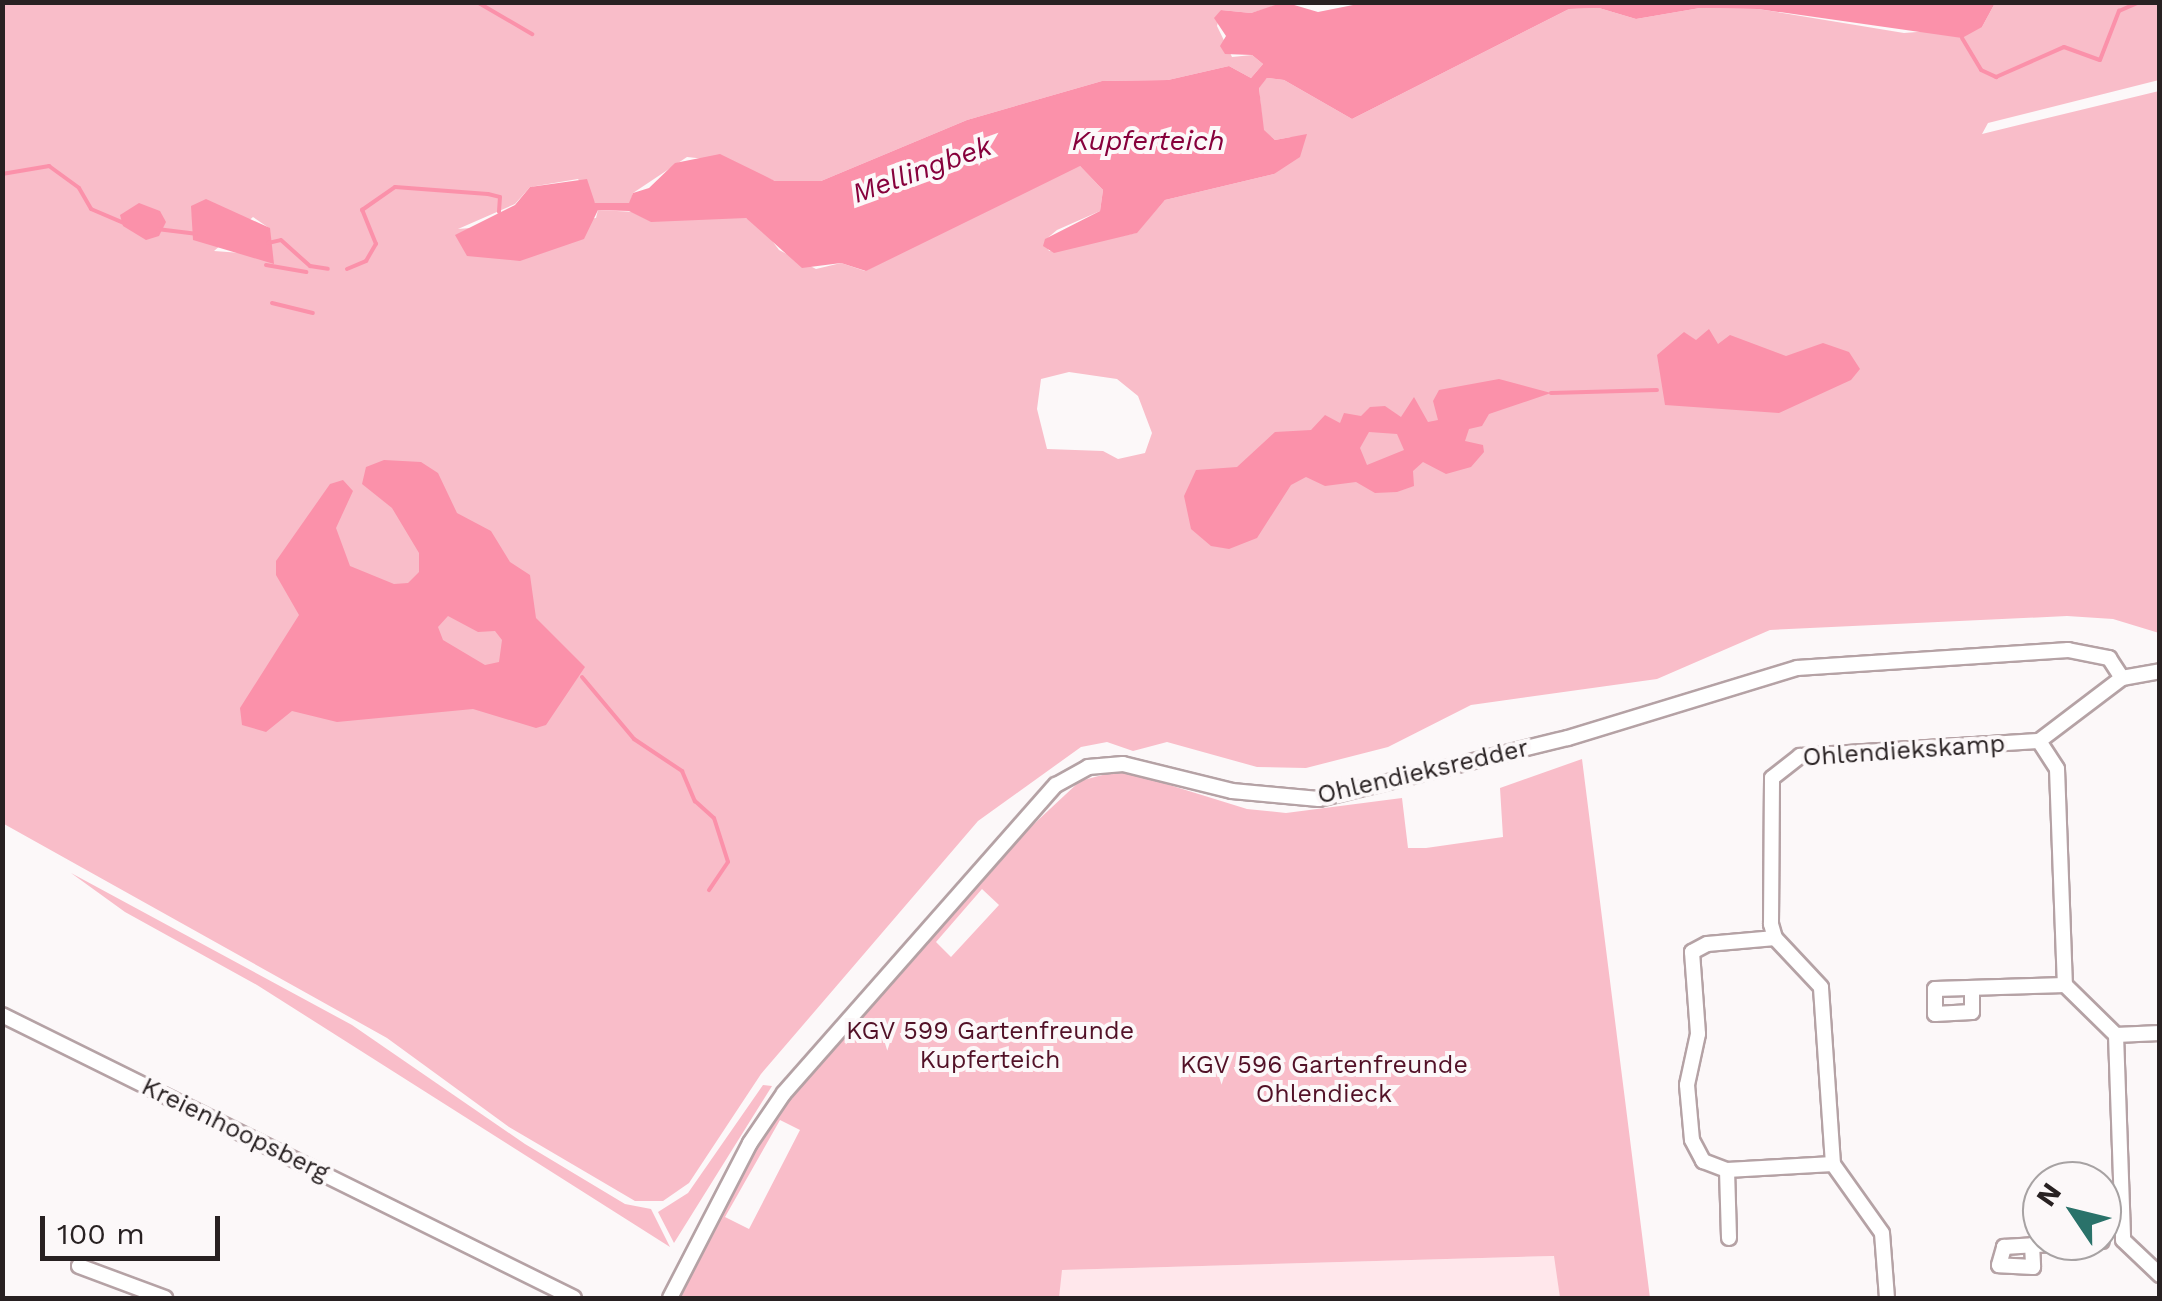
<!DOCTYPE html>
<style>
body{margin:0}
#map{position:relative;width:2162px;height:1301px;overflow:hidden;background:#fcf8f9;font-family:"Work Sans",sans-serif}
div>[style]{position:absolute}
.built>*{inset:0;background:#ffe7eb}
.green>*{inset:0;background:#f9bdc9}
.water>*{inset:0;background:#fb91aa}
.stream>*{height:4px;margin:-2px;padding:0 2px;transform-origin:2px;border-radius:2px;background:#fb91aa}
.roads{filter:drop-shadow(2px 0 #b5a2a5) drop-shadow(-2px 0 #b5a2a5) drop-shadow(0 2px #b5a2a5) drop-shadow(0 -2px #b5a2a5)}
.street>*{height:14px;margin:-7px;padding:0 7px;transform-origin:7px;border-radius:7px;background:#fff}
span{translate:-50% -50%;white-space:nowrap;text-align:center;line-height:1.15;-webkit-text-stroke:8px #fcf8f9;paint-order:stroke}
.street-label{font-size:25px;color:#282122}
.park-label{font-size:25px;color:#521127}
.water-label{font-size:28px;color:#87013c;font-style:italic}
.frame{position:absolute;inset:0;border:5px solid #282122;pointer-events:none}
.north{position:absolute;left:2022px;top:1161px;width:100px;height:100px;box-sizing:border-box;background:#fcf8f9;border:2px solid #a7a2a3;border-radius:50%;rotate:305deg;font-size:28px;font-weight:700;line-height:40px;text-align:center;color:#282122}
.north::after{content:'';display:block;margin:auto;width:35px;height:45px;background:#2a726a;clip-path:polygon(50% 0,100% 100%,50% 72%,0 100%)}
.scale{position:absolute;left:40px;top:1216px;width:180px;height:45px;box-sizing:border-box;border:5px solid #282122;border-top:0;padding-left:12px;font-size:30px;line-height:35px;white-space:nowrap;color:#282122;-webkit-text-stroke:8px #fcf8f9;paint-order:stroke}
</style>
<div id="map">
<div class="built">
<div style="clip-path:polygon(1555px 1256px,1560px 1298px,1059px 1298px,1061px 1270px)"></div>
</div>
<div class="green">
<div style="clip-path:polygon(evenodd,2px 3px,1284px 3px,1251px 13px,1221px 10px,1217px 26px,1232px 57px,1252px 55px,1263px 64px,1251px 78px,1229px 66px,1168px 80px,1102px 81px,967px 120px,821px 181px,775px 181px,724px 161px,687px 157px,633px 193px,630px 203px,595px 203px,578px 179px,530px 187px,515px 204px,458px 229px,596px 218px,598px 210px,746px 218px,761px 226px,779px 250px,816px 269px,841px 263px,865px 271px,1067px 167px,1080px 166px,1103px 190px,1100px 211px,1057px 230px,1045px 240px,1049px 251px,1136px 233px,1165px 200px,1274px 174px,1291px 137px,1275px 140px,1263px 130px,1259px 87px,1267px 78px,1284px 80px,1352px 119px,1569px 9px,1599px 8px,1636px 19px,1700px 8px,1758px 9px,1904px 33px,1982px 27px,1995px 3px,2159px 3px,2159px 80px,1988px 123px,1982px 134px,2159px 91px,2159px 633px,2113px 619px,2067px 616px,1770px 630px,1657px 679px,1471px 705px,1388px 747px,1306px 768px,1257px 767px,1167px 742px,1133px 751px,1107px 742px,1081px 747px,978px 821px,761px 1074px,689px 1183px,663px 1201px,635px 1201px,509px 1127px,387px 1038px,4px 824px,2px 3px,253px 217px,269px 228px,273px 263px,255px 254px,214px 251px,253px 217px,2px 3px,1069px 372px,1117px 379px,1138px 396px,1152px 433px,1145px 453px,1118px 459px,1103px 451px,1047px 449px,1037px 409px,1041px 379px,1069px 372px)"></div>
<div style="clip-path:polygon(evenodd,1582px 759px,1650px 1298px,1560px 1298px,1554px 1256px,1062px 1270px,1059px 1298px,676px 1298px,759px 1137px,794px 1091px,1021px 836px,1080px 781px,1121px 770px,1247px 809px,1286px 813px,1402px 798px,1408px 848px,1426px 848px,1503px 837px,1500px 788px,1582px 759px,982px 889px,999px 905px,951px 957px,936px 942px,982px 889px,1582px 759px,780px 1120px,800px 1130px,749px 1229px,725px 1217px,780px 1120px)"></div>
<div style="clip-path:polygon(71px 873px,352px 1025px,525px 1144px,625px 1204px,651px 1209px,670px 1247px,257px 985px,125px 912px)"></div>
<div style="clip-path:polygon(763px 1085px,772px 1086px,674px 1243px,658px 1212px,688px 1193px)"></div>
</div>
<div class="water">
<div style="clip-path:polygon(1284px 2px,1318px 12px,1363px 3px,1995px 3px,1982px 27px,1962px 38px,1758px 9px,1700px 8px,1636px 19px,1599px 8px,1569px 9px,1352px 119px,1284px 80px,1267px 78px,1259px 88px,1264px 130px,1275px 140px,1307px 134px,1300px 157px,1274px 174px,1165px 200px,1137px 233px,1054px 253px,1043px 246px,1045px 239px,1100px 211px,1103px 190px,1080px 166px,866px 271px,841px 263px,802px 268px,746px 218px,651px 222px,629px 211px,598px 210px,584px 239px,520px 261px,467px 256px,455px 235px,515px 205px,530px 187px,587px 179px,595px 203px,629px 203px,633px 193px,649px 188px,675px 163px,720px 154px,775px 181px,821px 181px,967px 120px,1102px 81px,1168px 80px,1229px 66px,1251px 78px,1263px 64px,1252px 55px,1225px 54px,1220px 46px,1226px 36px,1214px 18px,1221px 10px,1251px 13px)"></div>
<div style="clip-path:polygon(206px 199px,270px 228px,274px 264px,193px 240px,191px 206px)"></div>
<div style="clip-path:polygon(139px 203px,160px 211px,166px 222px,159px 236px,146px 240px,123px 226px,120px 215px)"></div>
<div style="clip-path:polygon(1709px 329px,1718px 344px,1730px 335px,1786px 356px,1823px 343px,1849px 352px,1860px 369px,1851px 380px,1779px 413px,1665px 405px,1657px 355px,1684px 332px,1696px 340px)"></div>
<div style="clip-path:polygon(evenodd,1499px 379px,1551px 393px,1489px 414px,1482px 426px,1469px 429px,1465px 441px,1483px 445px,1484px 452px,1471px 467px,1446px 474px,1423px 462px,1413px 471px,1414px 486px,1397px 492px,1375px 493px,1356px 482px,1325px 486px,1306px 477px,1291px 485px,1257px 538px,1229px 549px,1211px 546px,1191px 529px,1184px 496px,1196px 470px,1237px 467px,1275px 432px,1311px 430px,1325px 415px,1340px 423px,1344px 413px,1361px 416px,1370px 407px,1385px 406px,1401px 417px,1414px 397px,1428px 422px,1438px 420px,1433px 401px,1439px 390px,1499px 379px,1369px 432px,1397px 434px,1404px 450px,1367px 465px,1360px 448px,1369px 432px)"></div>
<div style="clip-path:polygon(evenodd,384px 460px,421px 462px,438px 473px,457px 513px,491px 531px,510px 562px,530px 575px,536px 618px,585px 667px,546px 725px,536px 728px,473px 709px,337px 722px,292px 711px,266px 732px,242px 725px,240px 708px,299px 615px,276px 575px,276px 561px,330px 484px,343px 480px,353px 491px,336px 528px,350px 566px,394px 584px,408px 583px,419px 572px,419px 553px,392px 508px,362px 484px,366px 467px,384px 460px,448px 616px,478px 632px,495px 631px,502px 640px,499px 662px,485px 665px,443px 640px,438px 627px,448px 616px)"></div>
</div>
<div class="stream">
<div style="left:477px;top:2px;width:64px;rotate:30.2deg"></div>
<div style="left:1962px;top:38px;width:37px;rotate:59deg"></div>
<div style="left:1981px;top:70px;width:17px;rotate:25deg"></div>
<div style="left:1996px;top:77px;width:74px;rotate:-23.8deg"></div>
<div style="left:2064px;top:47px;width:38px;rotate:20deg"></div>
<div style="left:2100px;top:60px;width:53px;rotate:-68.8deg"></div>
<div style="left:2119px;top:11px;width:22px;rotate:-24deg"></div>
<div style="left:2px;top:174px;width:48px;rotate:-9.7deg"></div>
<div style="left:49px;top:166px;width:37px;rotate:36deg"></div>
<div style="left:79px;top:188px;width:24px;rotate:60deg"></div>
<div style="left:91px;top:209px;width:36px;rotate:23deg"></div>
<div style="left:157px;top:229px;width:39px;rotate:7deg"></div>
<div style="left:268px;top:243px;width:13px;rotate:-13deg"></div>
<div style="left:281px;top:240px;width:39px;rotate:42deg"></div>
<div style="left:310px;top:266px;width:18px;rotate:9deg"></div>
<div style="left:266px;top:265px;width:41px;rotate:9.9deg"></div>
<div style="left:347px;top:269px;width:21px;rotate:-23deg"></div>
<div style="left:366px;top:261px;width:20px;rotate:-60deg"></div>
<div style="left:376px;top:244px;width:37px;rotate:-112deg"></div>
<div style="left:362px;top:210px;width:40px;rotate:-34.9deg"></div>
<div style="left:395px;top:187px;width:93px;rotate:4.3deg"></div>
<div style="left:488px;top:194px;width:12px;rotate:14deg"></div>
<div style="left:500px;top:197px;width:15px;rotate:94deg"></div>
<div style="left:272px;top:303px;width:42px;rotate:13.7deg"></div>
<div style="left:1551px;top:393px;width:106px;rotate:-1.6deg"></div>
<div style="left:582px;top:677px;width:81px;rotate:50deg"></div>
<div style="left:634px;top:739px;width:58px;rotate:33.7deg"></div>
<div style="left:682px;top:771px;width:33px;rotate:67deg"></div>
<div style="left:695px;top:801px;width:25px;rotate:42deg"></div>
<div style="left:714px;top:818px;width:46px;rotate:72.3deg"></div>
<div style="left:728px;top:862px;width:34px;rotate:124deg"></div>
</div>
<div class="roads">
<div class="street">
<div style="left:2039px;top:741px;width:33px;rotate:57deg"></div>
<div style="left:2057px;top:769px;width:216px;rotate:87.9deg"></div>
<div style="left:2065px;top:985px;width:71px;rotate:44.4deg"></div>
<div style="left:2116px;top:1035px;width:205px;rotate:88deg"></div>
<div style="left:2123px;top:1240px;width:51px;rotate:43.4deg"></div>
<div style="left:1775px;top:938px;width:68px;rotate:175deg"></div>
<div style="left:1707px;top:944px;width:17px;rotate:152deg"></div>
<div style="left:1692px;top:952px;width:82px;rotate:85.8deg"></div>
<div style="left:1698px;top:1034px;width:52px;rotate:102.2deg"></div>
<div style="left:1687px;top:1085px;width:55px;rotate:84.8deg"></div>
<div style="left:1692px;top:1140px;width:24px;rotate:62deg"></div>
<div style="left:1703px;top:1161px;width:26px;rotate:21deg"></div>
<div style="left:1727px;top:1170px;width:106px;rotate:-3.2deg"></div>
<div style="left:1972px;top:988px;width:24px;rotate:90deg"></div>
<div style="left:1972px;top:1012px;width:37px;rotate:177deg"></div>
<div style="left:1935px;top:1014px;width:25px;rotate:-90deg"></div>
<div style="left:1935px;top:989px;width:130px;rotate:-1.8deg"></div>
<div style="left:2px;top:1015px;width:638px;rotate:26.32deg"></div>
<div style="left:2116px;top:1035px;width:44px;rotate:-2.6deg"></div>
<div style="left:1727px;top:1170px;width:68px;rotate:88.3deg"></div>
<div style="left:2032px;top:1245px;width:22px;rotate:87deg"></div>
<div style="left:2033px;top:1267px;width:34px;rotate:-177deg"></div>
<div style="left:1999px;top:1265px;width:19px;rotate:-74deg"></div>
<div style="left:2004px;top:1247px;width:98px;rotate:-3.5deg"></div>
<div style="left:79px;top:1266px;width:92px;rotate:20.4deg"></div>
<div style="left:670px;top:1298px;width:174px;rotate:-62.7deg"></div>
<div style="left:750px;top:1143px;width:60px;rotate:-55.8deg"></div>
<div style="left:784px;top:1093px;width:411px;rotate:-48.6deg"></div>
<div style="left:1056px;top:785px;width:37px;rotate:-29deg"></div>
<div style="left:1088px;top:767px;width:35px;rotate:-5deg"></div>
<div style="left:1123px;top:764px;width:112px;rotate:13.9deg"></div>
<div style="left:1232px;top:791px;width:87px;rotate:5.3deg"></div>
<div style="left:1319px;top:799px;width:256px;rotate:-13.8deg"></div>
<div style="left:1568px;top:738px;width:239px;rotate:-17deg"></div>
<div style="left:1797px;top:668px;width:272px;rotate:-3.8deg"></div>
<div style="left:2068px;top:650px;width:42px;rotate:11deg"></div>
<div style="left:2109px;top:658px;width:24px;rotate:57deg"></div>
<div style="left:1887px;top:1298px;width:65px;rotate:-94.4deg"></div>
<div style="left:1882px;top:1233px;width:85px;rotate:-125.4deg"></div>
<div style="left:1833px;top:1164px;width:177px;rotate:-93.9deg"></div>
<div style="left:1821px;top:987px;width:67px;rotate:-133.2deg"></div>
<div style="left:1775px;top:938px;width:15px;rotate:-106deg"></div>
<div style="left:1771px;top:924px;width:146px;rotate:-89.6deg"></div>
<div style="left:1772px;top:778px;width:36px;rotate:-38deg"></div>
<div style="left:1800px;top:756px;width:239px;rotate:-3.6deg"></div>
<div style="left:2039px;top:741px;width:104px;rotate:-37.2deg"></div>
<div style="left:2122px;top:678px;width:39px;rotate:-10deg"></div>
</div>
</div>
<div class="street-label">
<span style="left:1904px;top:751px;rotate:-4deg">Ohlendiekskamp</span>
<span style="left:1423px;top:772px;rotate:-13deg">Ohlendieksredder</span>
<span style="left:235px;top:1130px;rotate:26deg">Kreienhoopsberg</span>
</div>
<div class="park-label">
<span style="left:990px;top:1046px">KGV 599 Gartenfreunde<br>Kupferteich</span>
<span style="left:1324px;top:1080px">KGV 596 Gartenfreunde<br>Ohlendieck</span>
</div>
<div class="water-label">
<span style="left:1148px;top:141px">Kupferteich</span>
<span style="left:922px;top:170px;rotate:-20deg">Mellingbek</span>
</div>
<div class="frame"></div>
<div class="north">N</div>
<div class="scale">100 m</div>
</div>
